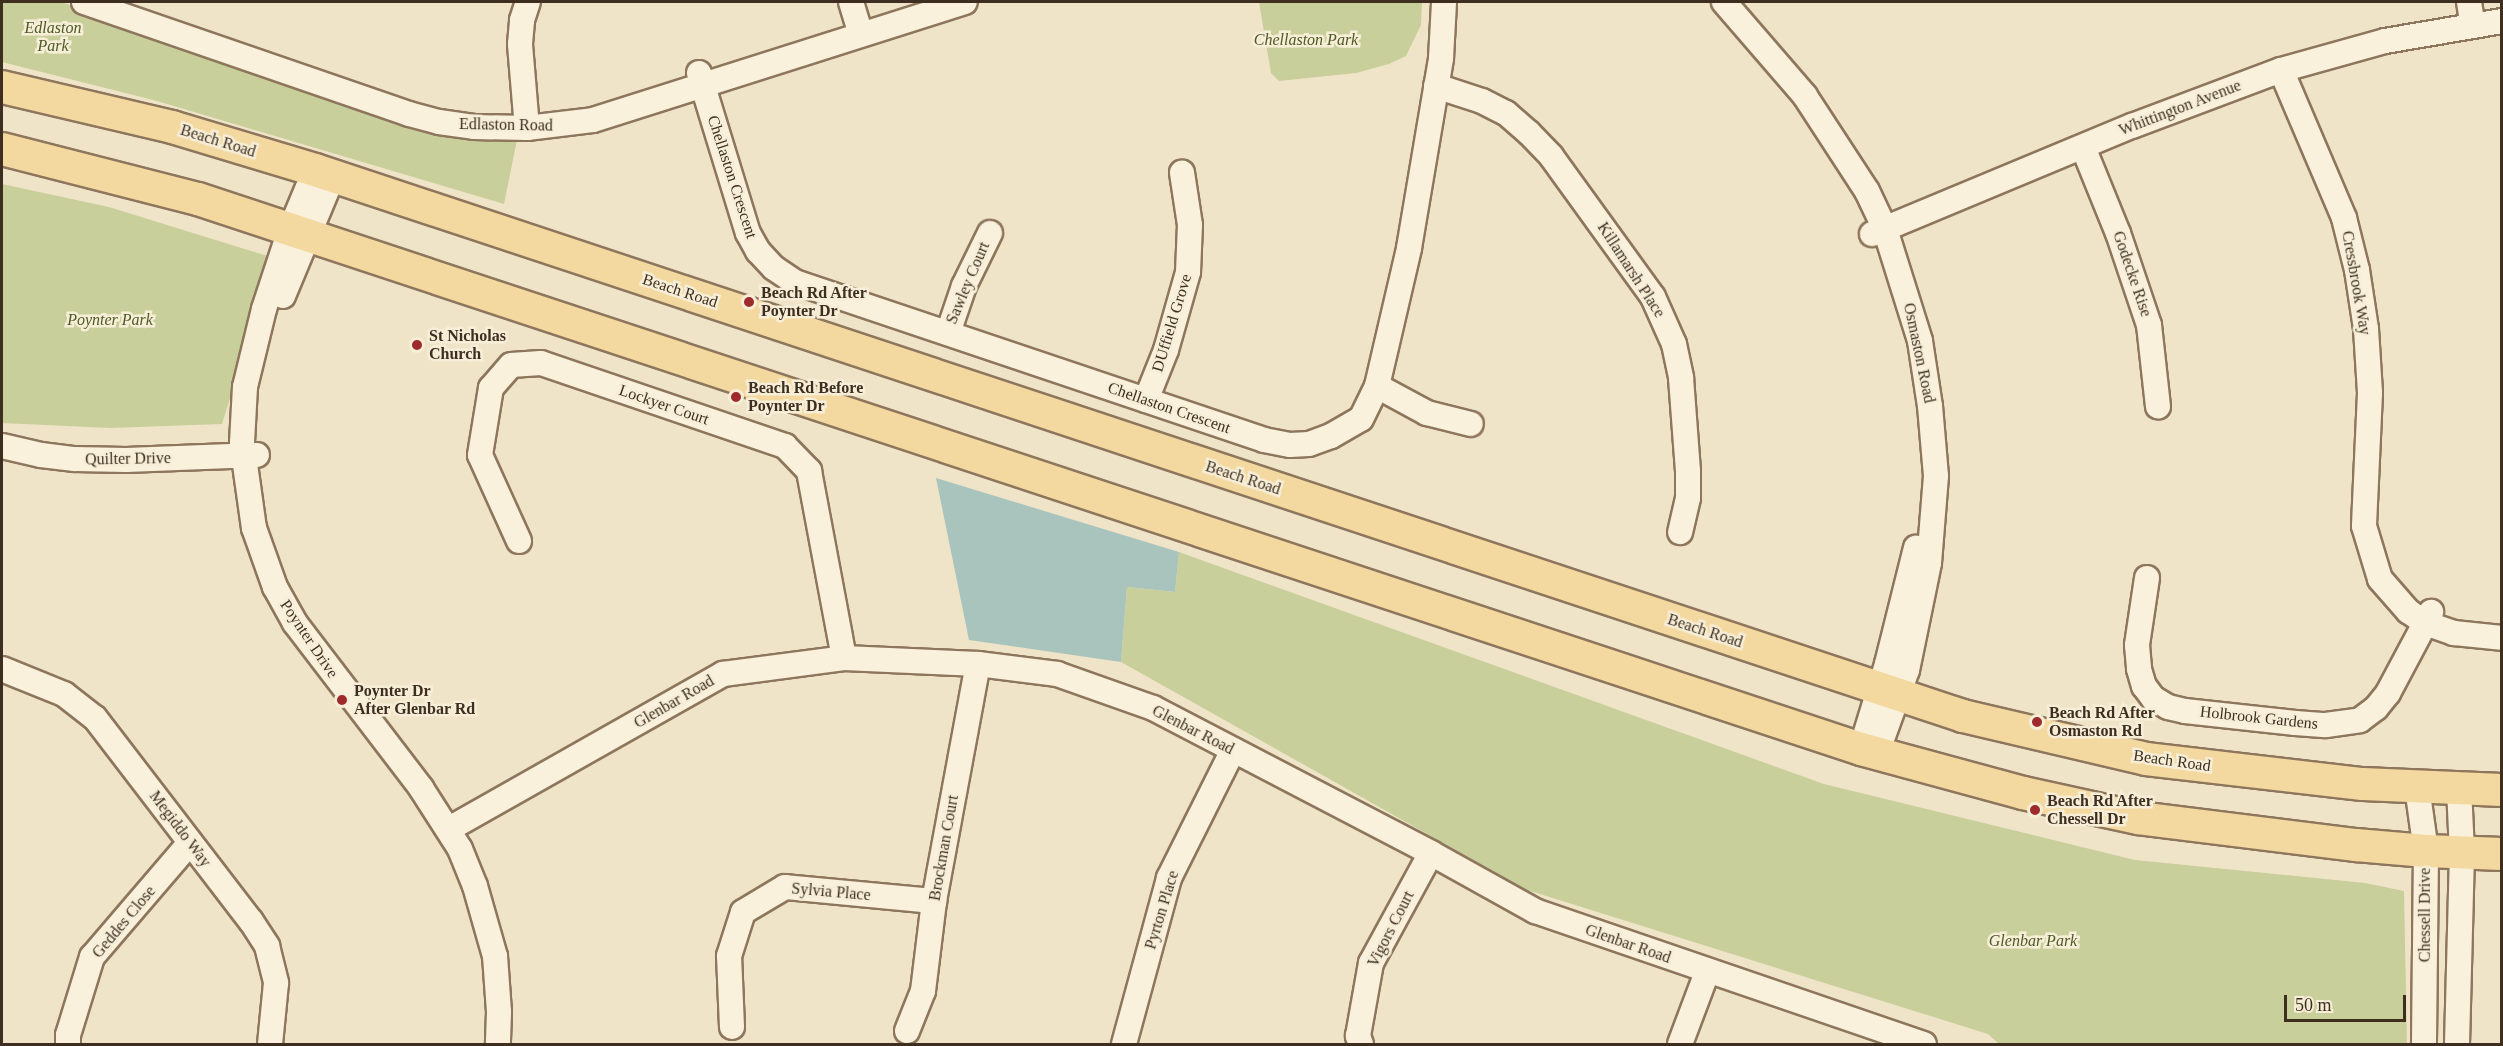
<!DOCTYPE html>
<style>
body{margin:0}
#map{position:relative;width:2503px;height:1046px;overflow:hidden;background:#f0e4c8;font-family:Georgia,serif}
div>[style]{position:absolute}
.green>*{inset:0;background:#c9cf9b}
.water>*{inset:0;background:#a9c4bc}
.roads{filter:drop-shadow(2px 0 #8d765c) drop-shadow(-2px 0 #8d765c) drop-shadow(0 2px #8d765c) drop-shadow(0 -2px #8d765c)}
.minor>*{height:24px;margin:-12px;padding:0 12px;transform-origin:12px;border-radius:12px;background:#faf1dc}
.major>*{height:32px;margin:-16px;padding:0 16px;transform-origin:16px;border-radius:16px;background:#f3d9a0}
.dots>*{width:16px;height:16px;translate:-50% -50%;box-sizing:border-box;border:3px solid #f7eed8;border-radius:50%}
span{translate:-50% -50%;white-space:nowrap;text-align:center;line-height:1.15;-webkit-text-stroke:5px #f7eed8;paint-order:stroke}
.park-label{font-size:16px;color:#4d5a26;font-style:italic}
.street-label{font-size:16px;color:#3d2e20}
.poi-label{font-size:16px;color:#3d2e20;font-weight:700}
.left{translate:0 -50%;text-align:left}
.frame{position:absolute;inset:0;border:3px solid #3d2e20;pointer-events:none}
.scale{position:absolute;left:2284px;top:995px;width:122px;height:27px;box-sizing:border-box;border:3px solid #3d2e20;border-top:0;padding-left:8px;font-size:18px;line-height:21px;white-space:nowrap;color:#3d2e20;-webkit-text-stroke:4px #f7eed8;paint-order:stroke}
</style>
<div id="map">
<div class="green">
<div style="clip-path:polygon(2px 2px,61px 2px,426px 126px,517px 140px,504px 204px,157px 101px,2px 62px)"></div>
<div style="clip-path:polygon(1259px 2px,1422px 2px,1421px 25px,1406px 56px,1389px 64px,1356px 73px,1279px 81px,1271px 73px)"></div>
<div style="clip-path:polygon(2px 184px,109px 207px,274px 258px,222px 424px,110px 428px,2px 423px)"></div>
<div style="clip-path:polygon(1179px 552px,1824px 784px,2135px 860px,2365px 883px,2404px 891px,2407px 1044px,1999px 1044px,1988px 1034px,1527px 890px,1121px 662px,1127px 587px,1175px 592px)"></div>
</div>
<div class="water">
<div style="clip-path:polygon(936px 478px,1179px 552px,1175px 592px,1127px 587px,1121px 662px,969px 640px)"></div>
</div>
<div class="roads">
<div class="minor">
<div style="left:84px;top:2px;width:344px;rotate:19deg"></div>
<div style="left:409px;top:114px;width:31px;rotate:15deg"></div>
<div style="left:439px;top:122px;width:35px;rotate:8deg"></div>
<div style="left:474px;top:127px;width:53px;rotate:1.1deg"></div>
<div style="left:527px;top:128px;width:66px;rotate:-6.9deg"></div>
<div style="left:593px;top:120px;width:390px;rotate:-17.6deg"></div>
<div style="left:851px;top:2px;width:34px;rotate:73deg"></div>
<div style="left:1724px;top:2px;width:124px;rotate:49.2deg"></div>
<div style="left:1805px;top:96px;width:113px;rotate:56.9deg"></div>
<div style="left:1867px;top:191px;width:42px;rotate:64.7deg"></div>
<div style="left:1885px;top:229px;width:117px;rotate:72.6deg"></div>
<div style="left:1920px;top:341px;width:66px;rotate:81.3deg"></div>
<div style="left:1930px;top:406px;width:70px;rotate:85.1deg"></div>
<div style="left:1936px;top:476px;width:87px;rotate:94.6deg"></div>
<div style="left:1929px;top:563px;width:109px;rotate:101.6deg"></div>
<div style="left:1907px;top:670px;width:88px;rotate:109.9deg"></div>
<div style="left:2469px;top:2px;width:24px;rotate:81deg"></div>
<div style="left:2281px;top:70px;width:161px;rotate:66.9deg"></div>
<div style="left:2344px;top:218px;width:54px;rotate:76deg"></div>
<div style="left:2357px;top:270px;width:60px;rotate:81.3deg"></div>
<div style="left:2366px;top:329px;width:64px;rotate:86.4deg"></div>
<div style="left:2370px;top:393px;width:133px;rotate:92.6deg"></div>
<div style="left:2364px;top:526px;width:55px;rotate:73.2deg"></div>
<div style="left:2380px;top:579px;width:43px;rotate:48.8deg"></div>
<div style="left:2408px;top:611px;width:21px;rotate:35deg"></div>
<div style="left:2425px;top:623px;width:31px;rotate:19deg"></div>
<div style="left:2454px;top:633px;width:48px;rotate:5.9deg"></div>
<div style="left:699px;top:73px;width:167px;rotate:73deg"></div>
<div style="left:748px;top:233px;width:21px;rotate:61deg"></div>
<div style="left:758px;top:251px;width:23px;rotate:47deg"></div>
<div style="left:774px;top:268px;width:25px;rotate:34deg"></div>
<div style="left:795px;top:282px;width:495px;rotate:18.6deg"></div>
<div style="left:1264px;top:440px;width:26px;rotate:11deg"></div>
<div style="left:1290px;top:445px;width:19px;rotate:-3deg"></div>
<div style="left:1309px;top:444px;width:23px;rotate:-20deg"></div>
<div style="left:1331px;top:436px;width:34px;rotate:-30deg"></div>
<div style="left:1361px;top:419px;width:37px;rotate:-64deg"></div>
<div style="left:1377px;top:386px;width:142px;rotate:-76.9deg"></div>
<div style="left:1409px;top:248px;width:193px;rotate:-80.4deg"></div>
<div style="left:1441px;top:58px;width:56px;rotate:-86.9deg"></div>
<div style="left:1436px;top:86px;width:48px;rotate:18.1deg"></div>
<div style="left:1482px;top:101px;width:27px;rotate:27deg"></div>
<div style="left:1506px;top:113px;width:30px;rotate:41deg"></div>
<div style="left:1529px;top:133px;width:32px;rotate:46deg"></div>
<div style="left:1551px;top:156px;width:174px;rotate:54.1deg"></div>
<div style="left:1653px;top:297px;width:51px;rotate:65.9deg"></div>
<div style="left:1674px;top:344px;width:35px;rotate:78deg"></div>
<div style="left:1681px;top:378px;width:93px;rotate:85.7deg"></div>
<div style="left:1688px;top:471px;width:27px;rotate:90deg"></div>
<div style="left:1688px;top:498px;width:35px;rotate:103deg"></div>
<div style="left:527px;top:128px;width:84px;rotate:-94.8deg"></div>
<div style="left:520px;top:44px;width:24px;rotate:-85deg"></div>
<div style="left:522px;top:20px;width:19px;rotate:-72deg"></div>
<div style="left:2083px;top:147px;width:93px;rotate:67.9deg"></div>
<div style="left:2118px;top:233px;width:97px;rotate:71.4deg"></div>
<div style="left:2149px;top:325px;width:82px;rotate:83.7deg"></div>
<div style="left:315px;top:170px;width:65px;rotate:112.6deg"></div>
<div style="left:290px;top:230px;width:83px;rotate:108.2deg"></div>
<div style="left:264px;top:309px;width:80px;rotate:103.7deg"></div>
<div style="left:245px;top:387px;width:56px;rotate:93.1deg"></div>
<div style="left:242px;top:443px;width:86px;rotate:82deg"></div>
<div style="left:254px;top:528px;width:63px;rotate:70.4deg"></div>
<div style="left:275px;top:587px;width:41px;rotate:60.9deg"></div>
<div style="left:295px;top:623px;width:208px;rotate:52.6deg"></div>
<div style="left:421px;top:788px;width:72px;rotate:57.4deg"></div>
<div style="left:460px;top:849px;width:40px;rotate:68deg"></div>
<div style="left:475px;top:886px;width:73px;rotate:74.1deg"></div>
<div style="left:495px;top:956px;width:56px;rotate:85.9deg"></div>
<div style="left:499px;top:1012px;width:32px;rotate:92deg"></div>
<div style="left:1872px;top:234px;width:282px;rotate:-22.6deg"></div>
<div style="left:2132px;top:126px;width:159px;rotate:-20.6deg"></div>
<div style="left:2281px;top:70px;width:108px;rotate:-15.6deg"></div>
<div style="left:2385px;top:41px;width:119px;rotate:-9.7deg"></div>
<div style="left:283px;top:296px;width:130px;rotate:-67.4deg"></div>
<div style="left:948px;top:333px;width:50px;rotate:-71.2deg"></div>
<div style="left:964px;top:286px;width:59px;rotate:-63.9deg"></div>
<div style="left:1377px;top:386px;width:57px;rotate:28.4deg"></div>
<div style="left:1427px;top:413px;width:45px;rotate:14deg"></div>
<div style="left:1146px;top:400px;width:54px;rotate:-68.2deg"></div>
<div style="left:1166px;top:350px;width:81px;rotate:-74.2deg"></div>
<div style="left:1188px;top:272px;width:47px;rotate:-87.6deg"></div>
<div style="left:1190px;top:225px;width:53px;rotate:-98.7deg"></div>
<div style="left:2px;top:446px;width:40px;rotate:13deg"></div>
<div style="left:41px;top:455px;width:34px;rotate:7deg"></div>
<div style="left:75px;top:459px;width:51px;rotate:1.1deg"></div>
<div style="left:126px;top:460px;width:131px;rotate:-2.2deg"></div>
<div style="left:519px;top:541px;width:94px;rotate:-114.4deg"></div>
<div style="left:480px;top:455px;width:68px;rotate:-80.7deg"></div>
<div style="left:491px;top:388px;width:30px;rotate:-49deg"></div>
<div style="left:511px;top:365px;width:30px;rotate:-4deg"></div>
<div style="left:541px;top:363px;width:258px;rotate:18.8deg"></div>
<div style="left:785px;top:446px;width:35px;rotate:46deg"></div>
<div style="left:809px;top:471px;width:190px;rotate:79.4deg"></div>
<div style="left:2147px;top:578px;width:68px;rotate:98.5deg"></div>
<div style="left:2137px;top:645px;width:24px;rotate:85deg"></div>
<div style="left:2139px;top:669px;width:18px;rotate:74deg"></div>
<div style="left:2144px;top:686px;width:15px;rotate:53deg"></div>
<div style="left:2153px;top:698px;width:17px;rotate:31deg"></div>
<div style="left:2168px;top:707px;width:17px;rotate:13deg"></div>
<div style="left:2185px;top:711px;width:111px;rotate:6.2deg"></div>
<div style="left:2295px;top:723px;width:31px;rotate:4deg"></div>
<div style="left:2326px;top:725px;width:34px;rotate:-8deg"></div>
<div style="left:2360px;top:720px;width:20px;rotate:-37deg"></div>
<div style="left:2376px;top:708px;width:19px;rotate:-51deg"></div>
<div style="left:2388px;top:693px;width:92px;rotate:-62deg"></div>
<div style="left:2px;top:669px;width:67px;rotate:22deg"></div>
<div style="left:64px;top:694px;width:39px;rotate:38deg"></div>
<div style="left:95px;top:718px;width:256px;rotate:52.5deg"></div>
<div style="left:251px;top:921px;width:30px;rotate:57deg"></div>
<div style="left:267px;top:946px;width:38px;rotate:76deg"></div>
<div style="left:276px;top:983px;width:61px;rotate:95.6deg"></div>
<div style="left:1861px;top:749px;width:89px;rotate:-73deg"></div>
<div style="left:1887px;top:664px;width:120px;rotate:-76deg"></div>
<div style="left:2417px;top:787px;width:65px;rotate:82deg"></div>
<div style="left:2426px;top:851px;width:193px;rotate:90.6deg"></div>
<div style="left:449px;top:829px;width:315px;rotate:-29.5deg"></div>
<div style="left:723px;top:674px;width:122px;rotate:-7.5deg"></div>
<div style="left:844px;top:658px;width:134px;rotate:2.6deg"></div>
<div style="left:978px;top:664px;width:80px;rotate:7.2deg"></div>
<div style="left:1057px;top:674px;width:102px;rotate:19.5deg"></div>
<div style="left:1153px;top:708px;width:314px;rotate:27.5deg"></div>
<div style="left:1431px;top:853px;width:119px;rotate:29.1deg"></div>
<div style="left:1535px;top:911px;width:411px;rotate:18.9deg"></div>
<div style="left:732px;top:1027px;width:71px;rotate:-92.4deg"></div>
<div style="left:729px;top:956px;width:46px;rotate:-72.3deg"></div>
<div style="left:743px;top:912px;width:49px;rotate:-30.8deg"></div>
<div style="left:785px;top:887px;width:150px;rotate:5.4deg"></div>
<div style="left:907px;top:1031px;width:43px;rotate:-68.2deg"></div>
<div style="left:923px;top:991px;width:91px;rotate:-83deg"></div>
<div style="left:934px;top:901px;width:241px;rotate:-79.5deg"></div>
<div style="left:68px;top:1044px;width:9px;rotate:-90deg"></div>
<div style="left:68px;top:1035px;width:82px;rotate:-72.9deg"></div>
<div style="left:92px;top:957px;width:149px;rotate:-49.4deg"></div>
<div style="left:1124px;top:1044px;width:172px;rotate:-74.8deg"></div>
<div style="left:1169px;top:878px;width:143px;rotate:-63.4deg"></div>
<div style="left:1361px;top:1044px;width:9px;rotate:-111deg"></div>
<div style="left:1358px;top:1036px;width:74px;rotate:-79.9deg"></div>
<div style="left:1371px;top:963px;width:125px;rotate:-61.4deg"></div>
<div style="left:1680px;top:1044px;width:77px;rotate:-69.4deg"></div>
<div style="left:2457px;top:1044px;width:192px;rotate:-88.5deg"></div>
<div style="left:2462px;top:852px;width:64px;rotate:-92.7deg"></div>
</div>
<div class="major">
<div style="left:2px;top:87px;width:175px;rotate:13.2deg"></div>
<div style="left:172px;top:127px;width:149px;rotate:16.7deg"></div>
<div style="left:315px;top:170px;width:1736px;rotate:18.33deg"></div>
<div style="left:1963px;top:716px;width:188px;rotate:13.2deg"></div>
<div style="left:2146px;top:759px;width:218px;rotate:6.6deg"></div>
<div style="left:2363px;top:784px;width:139px;rotate:2.5deg"></div>
<div style="left:2px;top:149px;width:202px;rotate:14.3deg"></div>
<div style="left:198px;top:199px;width:1752px;rotate:18.3deg"></div>
<div style="left:1861px;top:749px;width:168px;rotate:15.2deg"></div>
<div style="left:2023px;top:793px;width:118px;rotate:12.3deg"></div>
<div style="left:2138px;top:818px;width:220px;rotate:7.1deg"></div>
<div style="left:2356px;top:845px;width:70px;rotate:4.9deg"></div>
<div style="left:2426px;top:851px;width:76px;rotate:2.3deg"></div>
</div>
</div>
<div class="dots">
<div style="left:749px;top:302px;background:#9e2a2b"></div>
<div style="left:417px;top:345px;background:#9e2a2b"></div>
<div style="left:736px;top:397px;background:#9e2a2b"></div>
<div style="left:342px;top:700px;background:#9e2a2b"></div>
<div style="left:2037px;top:722px;background:#9e2a2b"></div>
<div style="left:2035px;top:810px;background:#9e2a2b"></div>
</div>
<div class="park-label">
<span style="left:53px;top:37px">Edlaston<br>Park</span>
<span style="left:1306px;top:40px">Chellaston Park</span>
<span style="left:110px;top:320px">Poynter Park</span>
<span style="left:2033px;top:941px">Glenbar Park</span>
</div>
<div class="street-label">
<span style="left:2180px;top:108px;rotate:-21deg">Whittington Avenue</span>
<span style="left:506px;top:125px;rotate:1deg">Edlaston Road</span>
<span style="left:218px;top:141px;rotate:17deg">Beach Road</span>
<span style="left:732px;top:177px;rotate:72deg">Chellaston Crescent</span>
<span style="left:1631px;top:270px;rotate:57deg">Killamarsh Place</span>
<span style="left:2132px;top:274px;rotate:71deg">Godecke Rise</span>
<span style="left:968px;top:283px;rotate:-67deg">Sawley Court</span>
<span style="left:2356px;top:283px;rotate:80deg">Cressbrook Way</span>
<span style="left:680px;top:291px;rotate:18deg">Beach Road</span>
<span style="left:1172px;top:323px;rotate:-73deg">DUffield Grove</span>
<span style="left:1919px;top:353px;rotate:78deg">Osmaston Road</span>
<span style="left:664px;top:405px;rotate:19deg">Lockyer Court</span>
<span style="left:1169px;top:408px;rotate:19deg">Chellaston Crescent</span>
<span style="left:128px;top:459px;rotate:-1deg">Quilter Drive</span>
<span style="left:1243px;top:478px;rotate:18deg">Beach Road</span>
<span style="left:1705px;top:631px;rotate:18deg">Beach Road</span>
<span style="left:309px;top:639px;rotate:56deg">Poynter Drive</span>
<span style="left:674px;top:702px;rotate:-30deg">Glenbar Road</span>
<span style="left:2259px;top:718px;rotate:6deg">Holbrook Gardens</span>
<span style="left:1193px;top:730px;rotate:27deg">Glenbar Road</span>
<span style="left:2172px;top:761px;rotate:8deg">Beach Road</span>
<span style="left:180px;top:829px;rotate:53deg">Megiddo Way</span>
<span style="left:944px;top:848px;rotate:-80deg">Brockman Court</span>
<span style="left:831px;top:892px;rotate:5deg">Sylvia Place</span>
<span style="left:1162px;top:910px;rotate:-73deg">Pyrton Place</span>
<span style="left:2425px;top:915px;rotate:-90deg">Chessell Drive</span>
<span style="left:124px;top:922px;rotate:-50deg">Geddes Close</span>
<span style="left:1391px;top:929px;rotate:-63deg">Vigors Court</span>
<span style="left:1628px;top:944px;rotate:19deg">Glenbar Road</span>
</div>
<div class="poi-label">
<span class="left" style="left:761px;top:302px">Beach Rd After<br>Poynter Dr</span>
<span class="left" style="left:429px;top:345px">St Nicholas<br>Church</span>
<span class="left" style="left:748px;top:397px">Beach Rd Before<br>Poynter Dr</span>
<span class="left" style="left:354px;top:700px">Poynter Dr<br>After Glenbar Rd</span>
<span class="left" style="left:2049px;top:722px">Beach Rd After<br>Osmaston Rd</span>
<span class="left" style="left:2047px;top:810px">Beach Rd After<br>Chessell Dr</span>
</div>
<div class="frame"></div>
<div class="scale">50 m</div>
</div>
